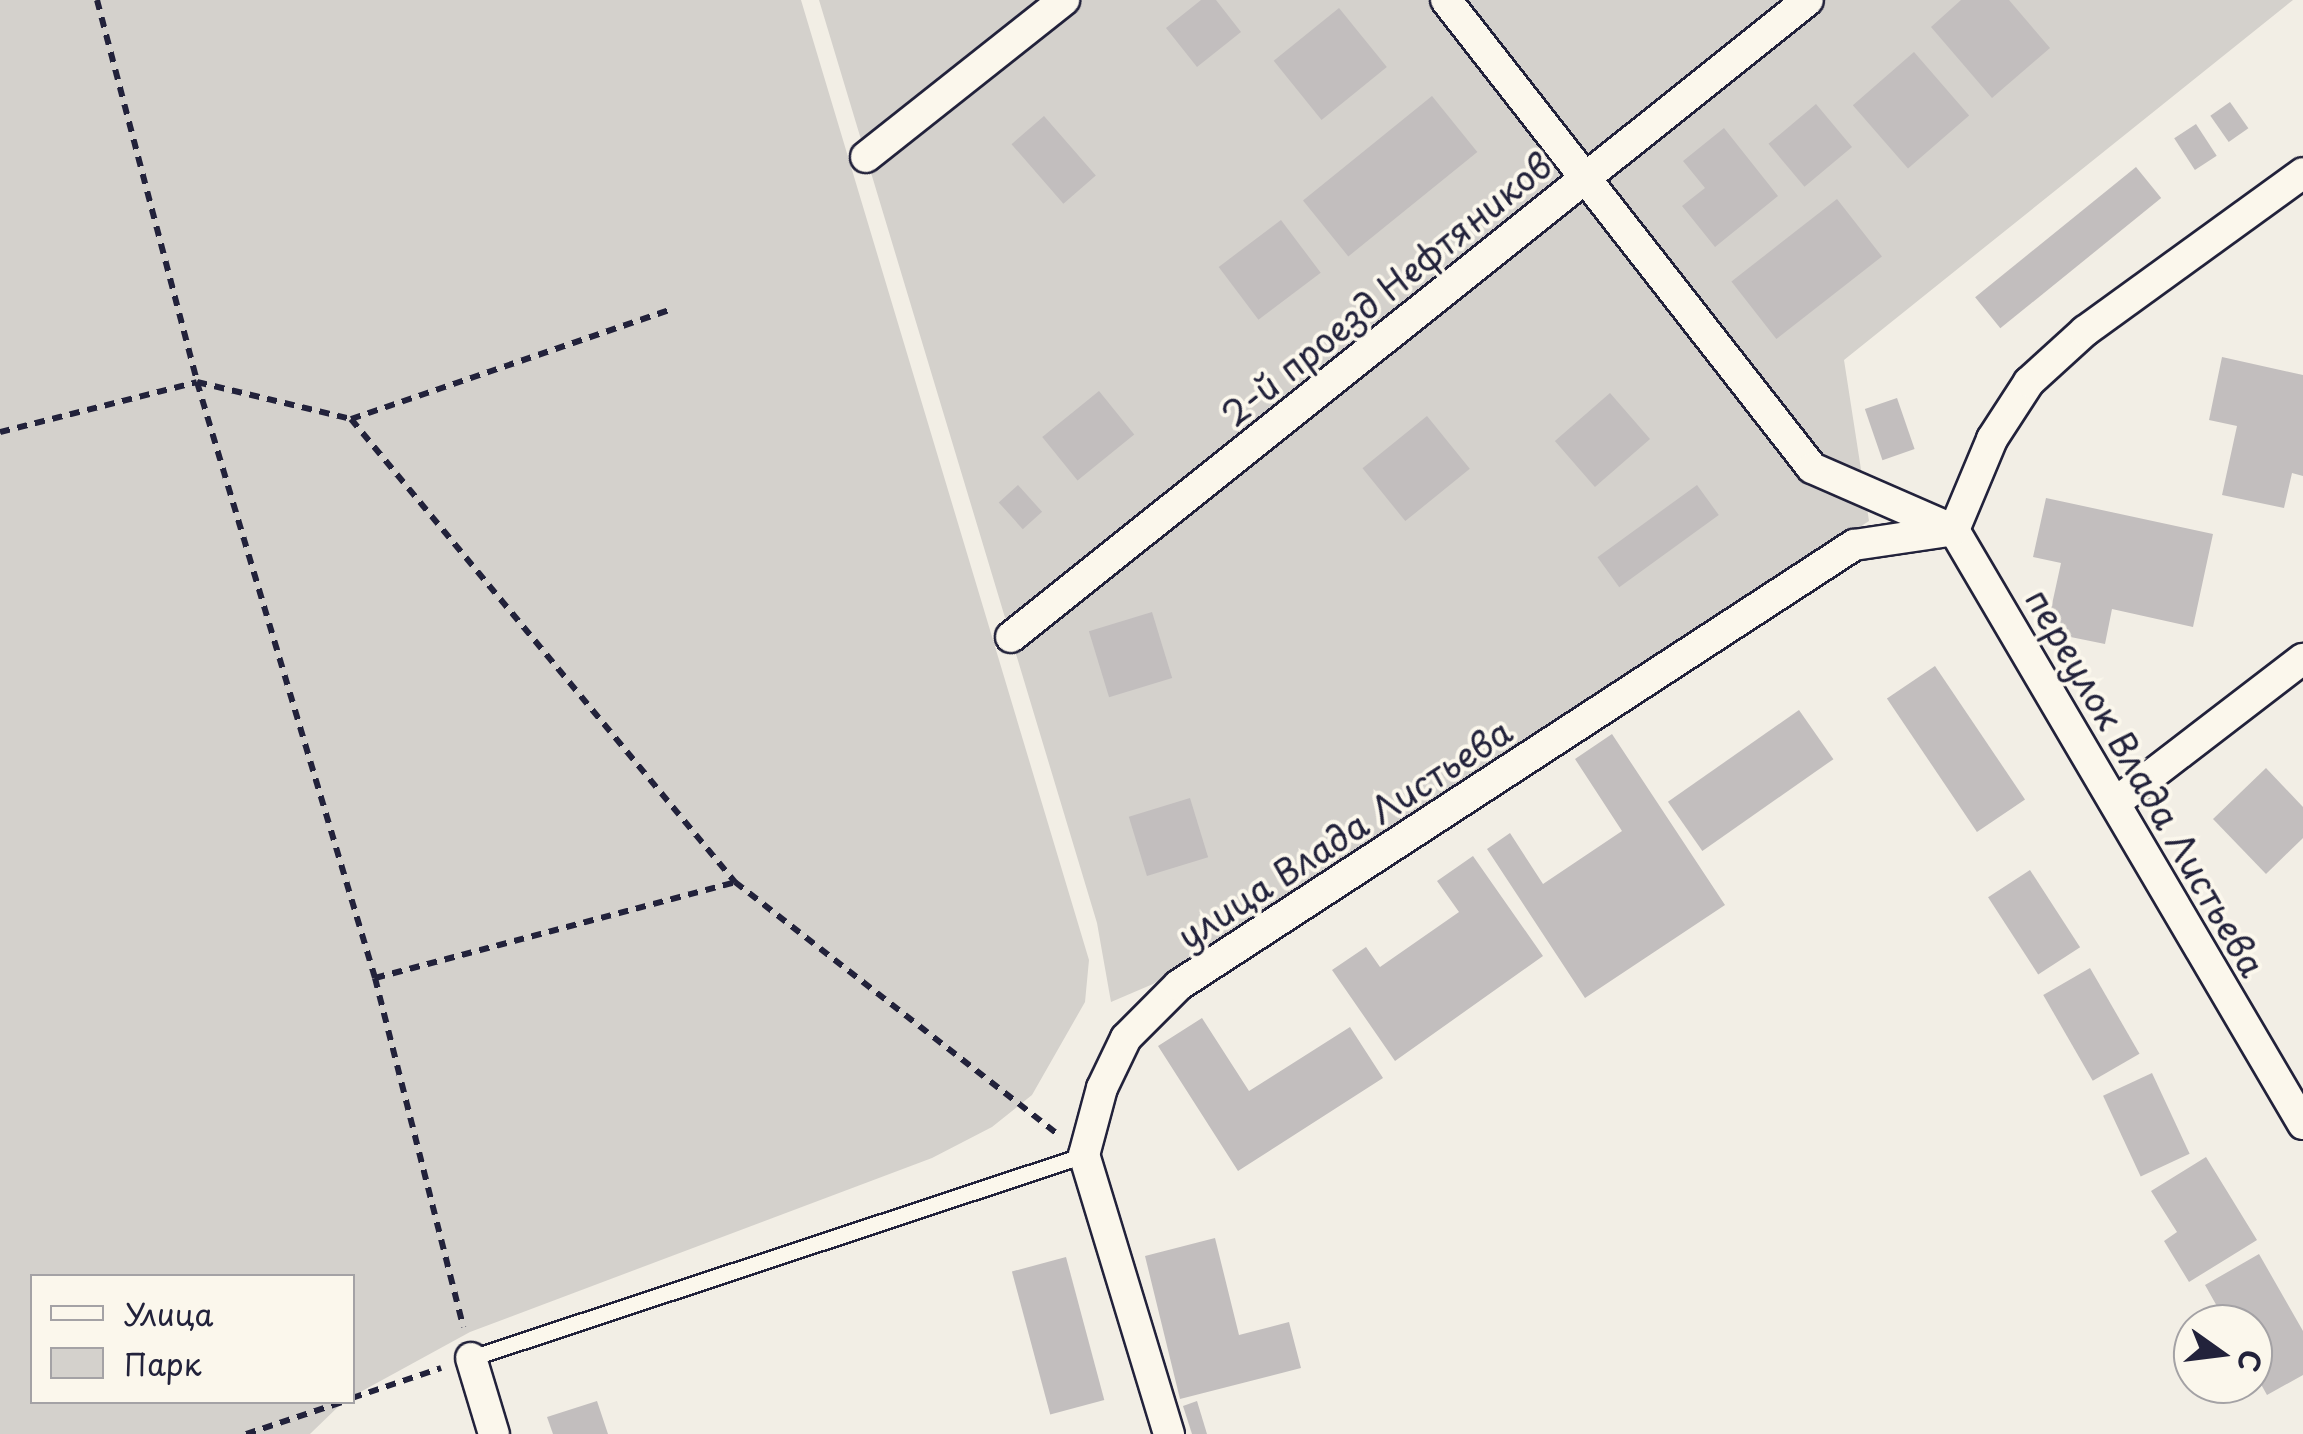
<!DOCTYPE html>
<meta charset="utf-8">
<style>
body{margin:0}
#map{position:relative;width:2303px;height:1434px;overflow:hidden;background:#f2eee5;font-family:"Playpen Sans",sans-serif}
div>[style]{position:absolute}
.green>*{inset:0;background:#d4d1cc}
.building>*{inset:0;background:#c2bebe;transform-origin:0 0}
.path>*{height:6px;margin-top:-3px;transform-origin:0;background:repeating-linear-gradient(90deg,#22223b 0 10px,transparent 0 18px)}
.roads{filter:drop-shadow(2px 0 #22223b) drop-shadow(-2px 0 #22223b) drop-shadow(0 2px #22223b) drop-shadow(0 -2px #22223b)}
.lane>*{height:15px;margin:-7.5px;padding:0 7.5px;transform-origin:7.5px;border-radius:7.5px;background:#fbf7ec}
.street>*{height:30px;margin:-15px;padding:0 15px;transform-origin:15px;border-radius:15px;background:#fbf7ec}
span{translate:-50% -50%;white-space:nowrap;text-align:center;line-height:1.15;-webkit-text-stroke:8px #fbf7ec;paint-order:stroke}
.street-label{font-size:35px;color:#22223b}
.legend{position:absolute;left:30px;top:1274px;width:325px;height:130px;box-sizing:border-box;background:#fbf7ec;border:2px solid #a4a2a5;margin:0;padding:12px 18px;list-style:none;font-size:30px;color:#22223b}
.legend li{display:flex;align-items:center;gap:20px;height:50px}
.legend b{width:50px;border:2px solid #a4a2a5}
.north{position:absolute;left:2173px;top:1304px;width:100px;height:100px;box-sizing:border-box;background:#fbf7ec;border:2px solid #a4a2a5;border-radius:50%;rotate:104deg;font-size:28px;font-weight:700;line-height:40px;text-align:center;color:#22223b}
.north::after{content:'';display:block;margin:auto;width:35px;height:45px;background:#22223b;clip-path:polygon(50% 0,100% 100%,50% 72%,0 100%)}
</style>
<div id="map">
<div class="green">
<div style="clip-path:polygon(0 0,801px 0,1089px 960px,1085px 1002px,1032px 1095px,992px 1127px,932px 1158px,470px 1332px,353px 1396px,352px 1276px,32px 1276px,32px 1402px,343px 1402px,310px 1434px,0 1434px)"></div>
<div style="clip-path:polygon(819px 0,2293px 0,1844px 360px,1869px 521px,1153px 984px,1111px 1002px,1097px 923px)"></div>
</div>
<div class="building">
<div style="clip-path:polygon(1201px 0,1216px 0,1241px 32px,1197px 67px,1166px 28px)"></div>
<div style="clip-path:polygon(1961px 0,2009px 0,2050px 48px,1992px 98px,1931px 27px)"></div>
<div style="left:1339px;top:8px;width:76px;height:84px;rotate:51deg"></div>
<div style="left:1914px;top:52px;width:84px;height:81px;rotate:49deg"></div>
<div style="left:1432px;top:96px;width:72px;height:166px;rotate:51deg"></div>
<div style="left:2230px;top:102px;width:32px;height:24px;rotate:55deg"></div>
<div style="left:1816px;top:104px;width:56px;height:62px;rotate:50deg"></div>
<div style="left:1044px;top:116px;width:79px;height:43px;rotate:49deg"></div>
<div style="left:2196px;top:124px;width:38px;height:26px;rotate:57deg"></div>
<div style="clip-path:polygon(1724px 128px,1778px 196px,1715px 247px,1682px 206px,1705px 188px,1683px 161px)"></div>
<div style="left:2136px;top:167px;width:40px;height:207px;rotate:51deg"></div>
<div style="left:1837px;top:199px;width:73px;height:134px;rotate:52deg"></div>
<div style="left:1281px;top:220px;width:66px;height:78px;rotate:53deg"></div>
<div style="clip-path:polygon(2222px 357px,2303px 375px,2303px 476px,2292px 473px,2284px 508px,2222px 495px,2237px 426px,2209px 420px)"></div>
<div style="left:1099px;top:391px;width:56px;height:73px;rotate:51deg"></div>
<div style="left:1610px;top:393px;width:61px;height:73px;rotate:49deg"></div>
<div style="left:1897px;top:398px;width:54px;height:34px;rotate:71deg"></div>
<div style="left:1427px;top:416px;width:68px;height:83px;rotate:51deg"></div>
<div style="left:1018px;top:485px;width:36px;height:26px;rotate:48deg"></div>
<div style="left:1697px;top:485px;width:37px;height:123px;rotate:54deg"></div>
<div style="clip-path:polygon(2046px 498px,2213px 534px,2193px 627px,2112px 609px,2105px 644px,2046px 632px,2061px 563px,2033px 557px)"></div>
<div style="left:1152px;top:612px;width:69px;height:66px;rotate:73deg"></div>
<div style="left:1935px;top:666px;width:161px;height:58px;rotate:56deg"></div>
<div style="left:1799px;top:710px;width:60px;height:160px;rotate:55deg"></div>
<div style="clip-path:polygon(1612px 734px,1725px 905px,1585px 998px,1487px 849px,1510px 833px,1543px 884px,1622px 831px,1575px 759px)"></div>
<div style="clip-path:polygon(2266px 768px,2303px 807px,2303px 838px,2266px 874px,2213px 819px)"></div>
<div style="left:1190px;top:798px;width:62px;height:64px;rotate:73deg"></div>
<div style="clip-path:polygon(1473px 856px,1543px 956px,1395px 1061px,1332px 970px,1366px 947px,1380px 967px,1459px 912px,1437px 881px)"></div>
<div style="left:2030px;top:870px;width:92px;height:50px;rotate:57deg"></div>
<div style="left:2090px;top:968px;width:99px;height:54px;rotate:60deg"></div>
<div style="clip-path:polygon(1202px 1018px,1249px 1091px,1350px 1027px,1383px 1078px,1238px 1171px,1158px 1046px)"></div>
<div style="left:2152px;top:1073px;width:89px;height:54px;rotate:65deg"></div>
<div style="clip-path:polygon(2206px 1157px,2257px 1240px,2189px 1282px,2164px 1241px,2177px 1232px,2151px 1191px)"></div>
<div style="clip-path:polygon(1215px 1238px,1239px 1335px,1289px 1322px,1301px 1368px,1180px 1399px,1145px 1256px)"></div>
<div style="clip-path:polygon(2259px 1254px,2303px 1331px,2303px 1375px,2267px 1395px,2253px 1370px,2253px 1324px,2227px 1324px,2205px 1285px)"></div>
<div style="left:1066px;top:1257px;width:148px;height:56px;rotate:75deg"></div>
<div style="clip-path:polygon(597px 1401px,608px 1434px,553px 1434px,547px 1417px)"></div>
<div style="clip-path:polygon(1197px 1401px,1207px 1434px,1192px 1434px,1183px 1406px)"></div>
</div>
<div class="path">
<div style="left:97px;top:0;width:395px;rotate:75.3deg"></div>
<div style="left:197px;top:382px;width:622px;rotate:73.37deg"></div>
<div style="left:375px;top:978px;width:360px;rotate:75.8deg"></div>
<div style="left:351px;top:419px;width:336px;rotate:-18.9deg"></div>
<div style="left:0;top:432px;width:203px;rotate:-14.2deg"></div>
<div style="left:197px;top:382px;width:158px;rotate:13.5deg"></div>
<div style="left:351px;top:419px;width:602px;rotate:50.33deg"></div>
<div style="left:735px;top:882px;width:411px;rotate:38deg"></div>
<div style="left:375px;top:978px;width:373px;rotate:-14.9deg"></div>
<div style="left:352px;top:1398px;width:94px;rotate:-18.6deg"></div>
<div style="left:246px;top:1434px;width:101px;rotate:-18.4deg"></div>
</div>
<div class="roads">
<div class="lane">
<div style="left:471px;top:1358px;width:646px;rotate:-18.32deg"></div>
</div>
<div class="street">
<div style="left:1446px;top:0;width:594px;rotate:51.97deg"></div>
<div style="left:1812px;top:468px;width:155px;rotate:23.6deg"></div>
<div style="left:1954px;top:530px;width:689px;rotate:59.56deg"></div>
<div style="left:866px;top:157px;width:253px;rotate:-38.4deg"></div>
<div style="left:1011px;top:637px;width:1020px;rotate:-38.63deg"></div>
<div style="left:2115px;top:803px;width:237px;rotate:-37.5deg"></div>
<div style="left:471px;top:1358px;width:79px;rotate:73.2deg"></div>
<div style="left:1169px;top:1434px;width:292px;rotate:-106.9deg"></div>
<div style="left:1084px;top:1155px;width:69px;rotate:-75deg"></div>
<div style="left:1102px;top:1088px;width:55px;rotate:-64.4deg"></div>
<div style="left:1126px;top:1038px;width:75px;rotate:-45deg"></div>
<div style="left:1179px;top:985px;width:806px;rotate:-33.1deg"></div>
<div style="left:1854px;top:545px;width:101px;rotate:-8.5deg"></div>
<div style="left:1954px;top:530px;width:99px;rotate:-67.3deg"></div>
<div style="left:1992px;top:439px;width:68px;rotate:-57deg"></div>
<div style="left:2029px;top:382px;width:76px;rotate:-42.3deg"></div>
<div style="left:2085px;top:331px;width:269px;rotate:-35.9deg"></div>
</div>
</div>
<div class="street-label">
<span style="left:1386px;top:289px;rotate:-39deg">2-й проезд Нефтяников</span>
<span style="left:2146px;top:782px;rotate:60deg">переулок Влада Листьева</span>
<span style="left:1344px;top:833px;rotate:-33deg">улица Влада Листьева</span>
</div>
<ul class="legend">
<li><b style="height:12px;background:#fbf7ec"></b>Улица</li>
<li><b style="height:28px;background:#d4d1cc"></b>Парк</li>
</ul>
<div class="north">С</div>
</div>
